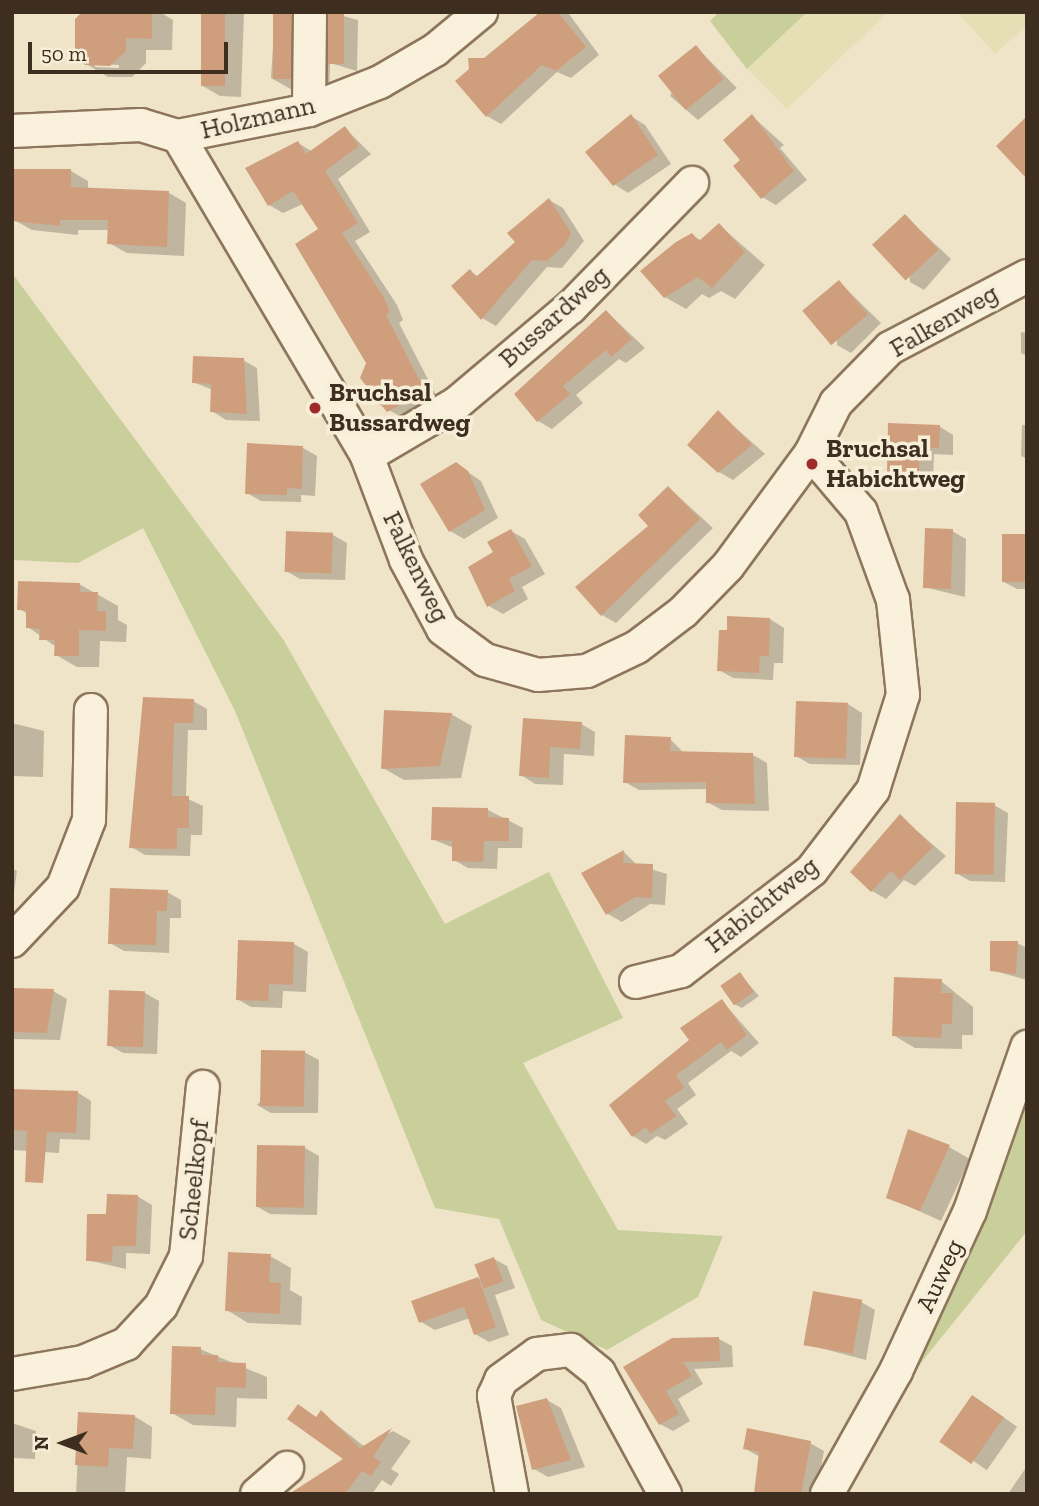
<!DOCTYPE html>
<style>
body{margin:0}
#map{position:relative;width:1039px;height:1506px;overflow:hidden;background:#f0e4c8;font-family:"Zilla Slab",serif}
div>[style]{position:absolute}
.farmland>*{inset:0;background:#e6deb5}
.green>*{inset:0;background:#c9cf9b}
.shadow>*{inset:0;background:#0003;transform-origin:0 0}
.building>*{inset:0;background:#cf9f7d;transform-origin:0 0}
.roads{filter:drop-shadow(2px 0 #8d765c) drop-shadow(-2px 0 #8d765c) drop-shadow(0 2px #8d765c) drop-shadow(0 -2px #8d765c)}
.minor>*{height:32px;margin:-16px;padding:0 16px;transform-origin:16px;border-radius:16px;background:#faf1dc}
.dots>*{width:19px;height:19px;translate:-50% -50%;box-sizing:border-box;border:4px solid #f7eed8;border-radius:50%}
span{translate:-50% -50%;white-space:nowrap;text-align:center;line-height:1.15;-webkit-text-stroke:7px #f7eed8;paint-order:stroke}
.street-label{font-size:26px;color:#3d2e20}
.poi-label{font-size:26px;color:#3d2e20;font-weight:700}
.left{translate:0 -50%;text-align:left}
.frame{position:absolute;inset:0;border:14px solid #3d2e20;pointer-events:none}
.north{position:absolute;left:28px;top:1408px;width:70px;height:70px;-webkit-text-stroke:5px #f7eed8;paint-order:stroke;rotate:270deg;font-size:19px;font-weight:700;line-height:28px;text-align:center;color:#3d2e20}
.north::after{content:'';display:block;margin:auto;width:24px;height:32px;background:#3d2e20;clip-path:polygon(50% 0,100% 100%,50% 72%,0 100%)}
.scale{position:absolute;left:28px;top:42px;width:200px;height:32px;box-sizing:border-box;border:4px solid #3d2e20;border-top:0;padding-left:9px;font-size:21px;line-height:24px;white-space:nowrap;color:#3d2e20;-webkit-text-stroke:5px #f7eed8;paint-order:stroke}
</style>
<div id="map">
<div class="farmland">
<div style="clip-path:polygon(807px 12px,888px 12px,787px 109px,747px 69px)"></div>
<div style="clip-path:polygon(957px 12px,1027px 12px,1027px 25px,995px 54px)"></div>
</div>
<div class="green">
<div style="clip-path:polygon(719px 12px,807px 12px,747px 69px,710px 21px)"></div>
<div style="clip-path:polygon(12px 273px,283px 639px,445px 924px,549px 872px,623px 1018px,523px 1063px,618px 1230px,723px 1236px,698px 1297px,607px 1350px,541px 1320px,499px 1219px,435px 1208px,235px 711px,143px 528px,78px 563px,12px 560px)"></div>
<div style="clip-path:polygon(1027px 1047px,1027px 1231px,908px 1379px)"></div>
</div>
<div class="shadow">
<div style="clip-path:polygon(evenodd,84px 12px,160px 12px,173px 20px,172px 50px,146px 50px,146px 63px,132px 77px,108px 77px,86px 64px,84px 12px,95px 64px,119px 65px,119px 68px,95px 67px,95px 64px)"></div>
<div style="clip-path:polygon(203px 12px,244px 12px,241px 97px,220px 96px,201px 85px)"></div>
<div style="clip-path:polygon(275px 12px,298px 12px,329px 31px,329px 12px,358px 20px,357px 71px,330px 63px,329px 101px,310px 100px,271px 78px)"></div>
<div style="clip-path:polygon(546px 12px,569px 14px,599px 55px,571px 78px,557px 72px,501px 124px,487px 116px,484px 60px)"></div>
<div style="clip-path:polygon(696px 47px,737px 88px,698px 120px,670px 96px)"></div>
<div style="clip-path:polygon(631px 116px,645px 125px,671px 164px,628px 193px,614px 184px)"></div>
<div style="clip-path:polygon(752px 116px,784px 145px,780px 148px,807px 180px,776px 205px,762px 197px,742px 160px)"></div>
<div style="clip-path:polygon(345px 128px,371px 154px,338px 179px,370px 232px,355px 241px,397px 305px,403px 320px,399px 323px,438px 399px,403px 418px,378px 404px,362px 378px,368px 363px,321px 230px,305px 203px,283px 213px,269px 205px,298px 143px,313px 152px)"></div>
<div style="clip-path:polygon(71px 171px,88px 181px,88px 190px,169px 193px,186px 203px,184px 256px,127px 253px,109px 243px,110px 230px,78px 230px,78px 235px,32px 230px,14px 220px)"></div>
<div style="clip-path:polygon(549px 200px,563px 208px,584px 241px,562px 268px,547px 267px,496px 326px,482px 318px,470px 271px,479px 277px,518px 242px)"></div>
<div style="clip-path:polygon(905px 216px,951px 259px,924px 290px,910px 282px)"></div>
<div style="clip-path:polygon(719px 225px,765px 265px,735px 299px,721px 291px,709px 298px,702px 294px,686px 309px,665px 297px,692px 235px,702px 241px)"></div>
<div style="clip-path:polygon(839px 282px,881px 323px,851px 353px,837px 345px)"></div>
<div style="clip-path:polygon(607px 312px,645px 348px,626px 363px,619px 359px,576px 395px,583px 403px,552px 429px,538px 421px)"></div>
<div style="clip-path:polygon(1021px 332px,1027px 333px,1027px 356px,1021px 353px)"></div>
<div style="clip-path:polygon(243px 360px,257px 368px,260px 421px,226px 420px,212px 411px,213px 390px,193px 382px)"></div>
<div style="clip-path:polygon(718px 412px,765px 454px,733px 480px,719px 472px)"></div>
<div style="clip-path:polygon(1022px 425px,1027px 425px,1027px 459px,1021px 456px)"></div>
<div style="clip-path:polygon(939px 426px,953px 435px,953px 455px,934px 454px,933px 480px,903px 479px,889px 471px)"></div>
<div style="clip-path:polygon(303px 448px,317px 456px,315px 496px,301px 495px,301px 502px,261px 501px,247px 493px)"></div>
<div style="clip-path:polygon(456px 464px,481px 481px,498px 518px,464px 539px,450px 531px)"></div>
<div style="clip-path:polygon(669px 488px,713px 528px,616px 623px,602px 615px)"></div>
<div style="clip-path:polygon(511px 531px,525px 539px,545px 574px,522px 587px,528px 599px,503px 614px,489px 606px,471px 567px,496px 553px)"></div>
<div style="clip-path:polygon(952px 531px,966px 539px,965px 597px,924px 587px)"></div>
<div style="clip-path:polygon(333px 535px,347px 543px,345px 580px,300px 579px,286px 571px)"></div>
<div style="clip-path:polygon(1027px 536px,1027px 589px,1017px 589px,1002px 581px)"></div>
<div style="clip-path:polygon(79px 584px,118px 606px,118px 620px,127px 625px,126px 642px,100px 641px,99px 667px,77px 667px,56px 655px,56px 647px,28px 627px,28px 614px,19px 609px)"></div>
<div style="clip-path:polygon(770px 619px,784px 628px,783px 663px,774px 663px,773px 680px,733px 678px,719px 670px,728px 632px)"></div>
<div style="clip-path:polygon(145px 699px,193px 701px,207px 709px,207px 730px,188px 730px,186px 798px,203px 806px,202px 835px,191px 835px,190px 856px,145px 855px,131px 847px)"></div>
<div style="clip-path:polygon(848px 704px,862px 713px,860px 765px,810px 764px,796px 756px)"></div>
<div style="clip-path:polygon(451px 714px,472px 726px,461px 778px,404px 780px,383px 768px)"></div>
<div style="clip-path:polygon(525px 720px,581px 724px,595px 732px,594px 756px,564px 754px,563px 785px,535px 784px,521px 775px)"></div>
<div style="clip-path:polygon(12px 723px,44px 731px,43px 777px,12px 776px)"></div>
<div style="clip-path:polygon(670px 739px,684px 753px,753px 755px,767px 763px,769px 811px,722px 810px,707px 802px,708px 789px,639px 790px,625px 782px)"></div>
<div style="clip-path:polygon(994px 805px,1008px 813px,1005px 882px,970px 881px,956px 873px)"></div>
<div style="clip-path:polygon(488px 810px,523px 828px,522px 848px,498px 848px,497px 869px,468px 868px,454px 860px,454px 848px,432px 839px)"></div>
<div style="clip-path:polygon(901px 817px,946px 856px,915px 886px,904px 880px,886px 899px,872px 891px)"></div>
<div style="clip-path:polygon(624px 852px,637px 865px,667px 874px,665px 905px,650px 904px,622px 922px,608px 914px)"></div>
<div style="clip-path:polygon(12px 868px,17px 871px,12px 906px)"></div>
<div style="clip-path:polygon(167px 892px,181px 900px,181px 918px,170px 918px,169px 953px,124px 951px,110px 943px)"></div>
<div style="clip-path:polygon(1017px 943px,1027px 948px,1027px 980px,991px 970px)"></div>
<div style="clip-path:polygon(294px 944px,308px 952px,306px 992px,283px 991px,282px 1008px,251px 1007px,237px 999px)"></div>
<div style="clip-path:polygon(740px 974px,759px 996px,742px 1008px,736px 1005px)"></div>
<div style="clip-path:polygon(941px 981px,973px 1007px,973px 1035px,962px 1035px,962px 1049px,915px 1048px,893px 1035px)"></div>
<div style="clip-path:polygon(12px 990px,53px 991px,67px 999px,60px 1040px,12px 1039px)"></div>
<div style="clip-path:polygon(145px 993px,159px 1001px,157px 1054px,123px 1053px,109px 1045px)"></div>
<div style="clip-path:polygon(722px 1001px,759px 1043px,741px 1057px,731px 1051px,688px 1083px,696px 1095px,677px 1109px,688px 1124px,665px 1140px,657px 1136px,646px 1144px,633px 1136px)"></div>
<div style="clip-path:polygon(304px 1052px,319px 1060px,318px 1113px,271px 1113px,257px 1105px)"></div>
<div style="clip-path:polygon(12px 1091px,77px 1092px,91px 1101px,90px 1140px,60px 1139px,59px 1153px,12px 1150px)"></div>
<div style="clip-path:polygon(949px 1147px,970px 1159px,941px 1221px,888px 1197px)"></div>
<div style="clip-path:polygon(305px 1148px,319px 1156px,317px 1215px,270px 1214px,256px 1206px)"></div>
<div style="clip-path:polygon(137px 1196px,152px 1205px,150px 1254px,126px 1253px,126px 1269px,87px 1260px,108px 1216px)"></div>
<div style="clip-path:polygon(270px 1256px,291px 1268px,290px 1290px,302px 1297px,301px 1325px,248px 1323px,227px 1310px)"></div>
<div style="clip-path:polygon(494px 1259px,507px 1266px,515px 1288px,495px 1295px,509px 1335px,489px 1342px,475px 1334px,470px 1318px,435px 1330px,421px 1322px,413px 1302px,480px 1278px)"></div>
<div style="clip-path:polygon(861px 1302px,875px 1310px,866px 1360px,805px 1344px)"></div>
<div style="clip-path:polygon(719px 1339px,732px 1346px,733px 1367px,694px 1369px,703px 1384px,678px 1399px,690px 1421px,673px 1431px,660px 1424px,625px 1368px)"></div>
<div style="clip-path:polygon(200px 1349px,267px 1377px,267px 1399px,237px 1398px,236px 1427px,193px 1425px,172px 1413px)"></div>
<div style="clip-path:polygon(547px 1400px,561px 1408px,585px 1467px,548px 1477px,534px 1469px)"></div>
<div style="left:986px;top:1405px;width:38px;height:53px;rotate:35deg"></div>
<div style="clip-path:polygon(322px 1413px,365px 1447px,393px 1431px,411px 1441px,391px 1469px,399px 1474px,391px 1486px,382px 1480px,372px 1494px,292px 1494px,346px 1459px,318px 1418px)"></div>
<div style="clip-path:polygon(80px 1414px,134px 1416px,152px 1427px,151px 1459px,127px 1457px,125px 1494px,76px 1494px)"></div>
<div style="clip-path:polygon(12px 1423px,36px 1431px,35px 1459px,12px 1458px)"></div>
<div style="clip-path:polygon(810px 1443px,824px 1451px,816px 1494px,754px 1494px,760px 1457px,744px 1448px)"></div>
<div style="clip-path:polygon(1027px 1466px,1027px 1494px,1008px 1494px)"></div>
</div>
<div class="building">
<div style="clip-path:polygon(82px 12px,152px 12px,152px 39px,126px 38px,126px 51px,110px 66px,85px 65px,75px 55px,75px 19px)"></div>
<div style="left:201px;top:12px;width:24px;height:74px"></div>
<div style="left:273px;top:12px;width:19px;height:67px"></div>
<div style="clip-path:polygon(540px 12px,558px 12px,586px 47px,556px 71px,542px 65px,486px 117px,455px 81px,469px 69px,468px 58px,484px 58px)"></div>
<div style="left:328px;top:13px;width:16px;height:51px"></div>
<div style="left:696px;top:45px;width:44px;height:49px;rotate:51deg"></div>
<div style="clip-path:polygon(631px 114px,658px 155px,613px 186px,585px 152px)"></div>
<div style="clip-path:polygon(752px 114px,794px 171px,761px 199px,733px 166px,740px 160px,723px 140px)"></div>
<div style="clip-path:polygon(1027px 116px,1027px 179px,996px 146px)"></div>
<div style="clip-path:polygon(345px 126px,359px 146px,325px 171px,358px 223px,342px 233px,383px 296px,390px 312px,386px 315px,425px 391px,387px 412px,360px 378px,366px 363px,295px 244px,318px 229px,293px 191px,268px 206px,245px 168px,298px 141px,306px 154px)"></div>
<div style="clip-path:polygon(12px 169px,71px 169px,71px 187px,169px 191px,167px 247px,107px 244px,108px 220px,60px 220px,60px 226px,12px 221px)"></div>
<div style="clip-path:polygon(549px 198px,571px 233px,565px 245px,547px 261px,532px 260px,481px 320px,451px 286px,470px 269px,476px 277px,515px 242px,507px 233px)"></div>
<div style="left:905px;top:214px;width:49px;height:45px;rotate:47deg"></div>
<div style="clip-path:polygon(719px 223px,745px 252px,712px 288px,698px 277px,664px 298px,640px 271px,676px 242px,692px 233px,699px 241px)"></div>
<div style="left:839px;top:280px;width:45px;height:48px;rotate:50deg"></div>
<div style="clip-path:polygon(606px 310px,632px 339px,611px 357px,606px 350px,563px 386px,570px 394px,537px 422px,514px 394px)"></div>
<div style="clip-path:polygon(193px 356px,244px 358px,247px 414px,210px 412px,211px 384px,192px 383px)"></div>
<div style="clip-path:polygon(718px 410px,752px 445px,718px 473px,687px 445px)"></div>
<div style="clip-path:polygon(888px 423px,940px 425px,939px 448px,920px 447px,919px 473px,887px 472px)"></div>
<div style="clip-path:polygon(247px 443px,303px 446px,302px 489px,287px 488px,287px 495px,245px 494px)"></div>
<div style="clip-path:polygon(456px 462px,468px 471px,485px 510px,449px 532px,420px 484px)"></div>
<div style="clip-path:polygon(668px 486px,700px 519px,601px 616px,575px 587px,648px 526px,638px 515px)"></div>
<div style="left:925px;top:528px;width:28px;height:60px;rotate:2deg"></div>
<div style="clip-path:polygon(511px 529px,532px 566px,509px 579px,515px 591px,487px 607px,468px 567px,493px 552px,487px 542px)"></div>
<div style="left:286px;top:531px;width:47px;height:41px;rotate:2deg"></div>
<div style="left:1002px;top:534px;width:25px;height:48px"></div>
<div style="clip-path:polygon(18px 581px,80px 583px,80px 592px,98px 592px,97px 611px,106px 611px,106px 631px,79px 630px,79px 656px,54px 656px,55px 640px,39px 640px,40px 629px,26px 628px,26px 610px,17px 610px)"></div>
<div style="clip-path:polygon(727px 616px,770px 618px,769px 656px,760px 656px,759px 673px,717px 671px,719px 630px,727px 630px)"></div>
<div style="clip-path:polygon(143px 697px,194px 699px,193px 723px,174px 723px,172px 796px,189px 796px,189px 828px,177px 828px,177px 849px,129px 848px)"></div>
<div style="left:796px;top:701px;width:52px;height:56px;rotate:2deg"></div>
<div style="clip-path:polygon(384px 710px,452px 713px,440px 766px,381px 769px)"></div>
<div style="clip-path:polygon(523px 718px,582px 722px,580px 749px,550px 747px,549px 778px,519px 776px)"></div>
<div style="clip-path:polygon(625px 735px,671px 737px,670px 751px,753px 753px,755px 804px,706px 803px,706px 782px,623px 783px)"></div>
<div style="left:956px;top:802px;width:39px;height:72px;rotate:1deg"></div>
<div style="clip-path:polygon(432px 807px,488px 808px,488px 817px,509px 818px,509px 841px,484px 841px,483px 862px,452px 861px,452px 841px,431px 840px)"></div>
<div style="clip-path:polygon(900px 814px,933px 847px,900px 880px,891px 871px,871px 892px,850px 872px)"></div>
<div style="clip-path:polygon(624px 850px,623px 863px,653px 864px,652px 898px,635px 897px,606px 915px,581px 873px)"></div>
<div style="clip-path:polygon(110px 888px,168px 890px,167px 911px,157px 911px,156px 945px,108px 944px)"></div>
<div style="clip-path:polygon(238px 940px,294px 942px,293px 985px,269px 984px,268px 1001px,236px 1000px)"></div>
<div style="clip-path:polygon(990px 941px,1018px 941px,1016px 974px,990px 971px)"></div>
<div style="left:740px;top:972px;width:24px;height:24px;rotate:55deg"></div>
<div style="clip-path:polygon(894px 977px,942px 979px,941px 993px,953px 993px,952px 1024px,942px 1024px,941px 1038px,892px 1036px)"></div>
<div style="clip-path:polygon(12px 988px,54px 989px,47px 1033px,12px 1032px)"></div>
<div style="left:109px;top:990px;width:36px;height:56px;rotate:2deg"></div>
<div style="clip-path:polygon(722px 999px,747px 1035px,727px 1050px,721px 1042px,676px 1075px,684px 1088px,665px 1101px,676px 1116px,650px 1134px,646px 1127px,632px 1137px,609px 1105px,689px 1040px,680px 1028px)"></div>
<div style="left:261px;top:1050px;width:44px;height:56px;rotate:1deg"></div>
<div style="clip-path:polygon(12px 1089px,78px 1091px,76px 1133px,47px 1132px,43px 1183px,25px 1182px,27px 1131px,12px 1130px)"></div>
<div style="clip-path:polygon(908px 1129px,950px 1145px,920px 1211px,886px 1198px)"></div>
<div style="left:257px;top:1145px;width:48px;height:62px;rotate:1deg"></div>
<div style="clip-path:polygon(107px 1194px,138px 1195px,136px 1246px,113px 1246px,112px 1262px,86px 1261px,87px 1214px,106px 1214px)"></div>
<div style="clip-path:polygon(228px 1252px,271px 1254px,269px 1282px,281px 1283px,280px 1314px,225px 1311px)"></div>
<div style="left:494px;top:1257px;width:26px;height:21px;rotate:69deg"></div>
<div style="clip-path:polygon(478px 1277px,496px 1327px,474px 1335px,464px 1307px,419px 1323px,411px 1301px)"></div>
<div style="left:813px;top:1291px;width:50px;height:55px;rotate:10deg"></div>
<div style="clip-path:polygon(719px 1337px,720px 1361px,683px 1362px,692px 1376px,666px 1391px,679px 1414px,659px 1425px,623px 1367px,672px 1338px)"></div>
<div style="clip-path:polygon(172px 1346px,201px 1347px,201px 1355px,218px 1355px,218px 1362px,246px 1363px,246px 1388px,216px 1387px,215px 1415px,170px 1414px)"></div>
<div style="left:972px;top:1395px;width:39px;height:57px;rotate:35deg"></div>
<div style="clip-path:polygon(547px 1398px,571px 1460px,532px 1470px,516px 1406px)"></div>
<div style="clip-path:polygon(298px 1404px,316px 1417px,321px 1410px,360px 1448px,392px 1428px,373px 1457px,381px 1462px,371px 1476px,362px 1471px,345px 1494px,289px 1494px,343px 1459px,287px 1419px)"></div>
<div style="clip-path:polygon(78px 1412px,135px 1415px,133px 1449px,109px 1448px,108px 1467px,75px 1465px)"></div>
<div style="clip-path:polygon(747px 1428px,811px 1441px,801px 1494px,754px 1494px,759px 1452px,743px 1449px)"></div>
</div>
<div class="roads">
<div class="minor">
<div style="left:309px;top:110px;width:98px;rotate:-89.4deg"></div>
<div style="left:12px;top:131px;width:129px;rotate:-2.7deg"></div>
<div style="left:141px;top:125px;width:39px;rotate:17deg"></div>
<div style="left:178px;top:136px;width:134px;rotate:-11.2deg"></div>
<div style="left:309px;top:110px;width:76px;rotate:-21.5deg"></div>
<div style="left:380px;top:82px;width:64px;rotate:-30.2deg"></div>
<div style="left:435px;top:50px;width:60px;rotate:-39.6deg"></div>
<div style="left:178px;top:136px;width:372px;rotate:59.4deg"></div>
<div style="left:367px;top:456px;width:111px;rotate:69.4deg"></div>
<div style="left:406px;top:560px;width:78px;rotate:61.8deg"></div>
<div style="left:443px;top:629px;width:52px;rotate:36.4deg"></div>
<div style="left:485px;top:660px;width:55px;rotate:15.8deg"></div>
<div style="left:538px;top:675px;width:49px;rotate:-4.7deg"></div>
<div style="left:587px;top:671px;width:55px;rotate:-25.6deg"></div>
<div style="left:637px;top:647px;width:58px;rotate:-37.3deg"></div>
<div style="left:683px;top:612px;width:64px;rotate:-45.6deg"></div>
<div style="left:728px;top:566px;width:140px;rotate:-53.7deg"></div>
<div style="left:811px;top:453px;width:56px;rotate:-63.4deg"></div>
<div style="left:836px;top:403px;width:77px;rotate:-45.5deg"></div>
<div style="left:890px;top:348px;width:155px;rotate:-27.7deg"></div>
<div style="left:367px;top:456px;width:104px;rotate:-30.5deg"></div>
<div style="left:457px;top:403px;width:148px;rotate:-40.1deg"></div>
<div style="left:570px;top:308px;width:175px;rotate:-45.7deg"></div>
<div style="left:12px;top:941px;width:74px;rotate:-46.6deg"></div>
<div style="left:63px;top:887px;width:72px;rotate:-68.8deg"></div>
<div style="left:89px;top:820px;width:110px;rotate:-89deg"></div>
<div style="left:636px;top:982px;width:46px;rotate:-13.7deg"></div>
<div style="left:681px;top:971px;width:165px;rotate:-37.6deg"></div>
<div style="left:812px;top:870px;width:101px;rotate:-52.7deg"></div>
<div style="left:873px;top:790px;width:100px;rotate:-72.5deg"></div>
<div style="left:903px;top:695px;width:96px;rotate:-96deg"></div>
<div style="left:893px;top:600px;width:94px;rotate:-110deg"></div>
<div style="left:861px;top:512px;width:77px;rotate:-130.3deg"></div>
<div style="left:12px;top:1374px;width:72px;rotate:-9.6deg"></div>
<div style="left:83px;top:1362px;width:47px;rotate:-22.7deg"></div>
<div style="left:126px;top:1344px;width:52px;rotate:-47.4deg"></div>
<div style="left:161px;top:1306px;width:56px;rotate:-63.4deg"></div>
<div style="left:186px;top:1256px;width:170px;rotate:-84.3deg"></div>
<div style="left:257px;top:1494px;width:40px;rotate:-41deg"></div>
<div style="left:512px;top:1494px;width:100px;rotate:-100.4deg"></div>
<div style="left:494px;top:1396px;width:17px;rotate:-66deg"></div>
<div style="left:501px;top:1380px;width:44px;rotate:-35.8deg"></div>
<div style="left:537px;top:1354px;width:34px;rotate:-7deg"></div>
<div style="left:571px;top:1350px;width:36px;rotate:39deg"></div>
<div style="left:599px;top:1373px;width:138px;rotate:61.4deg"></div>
<div style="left:827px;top:1494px;width:141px;rotate:-60.7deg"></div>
<div style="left:896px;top:1371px;width:176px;rotate:-65.2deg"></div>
<div style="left:970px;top:1211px;width:174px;rotate:-70.8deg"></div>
</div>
</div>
<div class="dots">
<div style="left:315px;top:408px;background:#9e2a2b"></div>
<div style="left:812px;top:464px;background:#9e2a2b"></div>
</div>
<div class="street-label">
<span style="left:258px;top:118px;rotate:-13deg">Holzmann</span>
<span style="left:554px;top:317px;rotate:-42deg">Bussardweg</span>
<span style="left:944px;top:321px;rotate:-30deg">Falkenweg</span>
<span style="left:416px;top:567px;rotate:64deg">Falkenweg</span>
<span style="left:762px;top:905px;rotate:-39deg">Habichtweg</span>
<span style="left:194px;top:1180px;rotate:-84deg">Scheelkopf</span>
<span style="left:940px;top:1276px;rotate:-65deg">Auweg</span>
</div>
<div class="poi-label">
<span class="left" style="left:329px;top:408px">Bruchsal<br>Bussardweg</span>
<span class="left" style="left:826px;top:464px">Bruchsal<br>Habichtweg</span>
</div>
<div class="frame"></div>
<div class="north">N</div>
<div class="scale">50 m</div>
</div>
